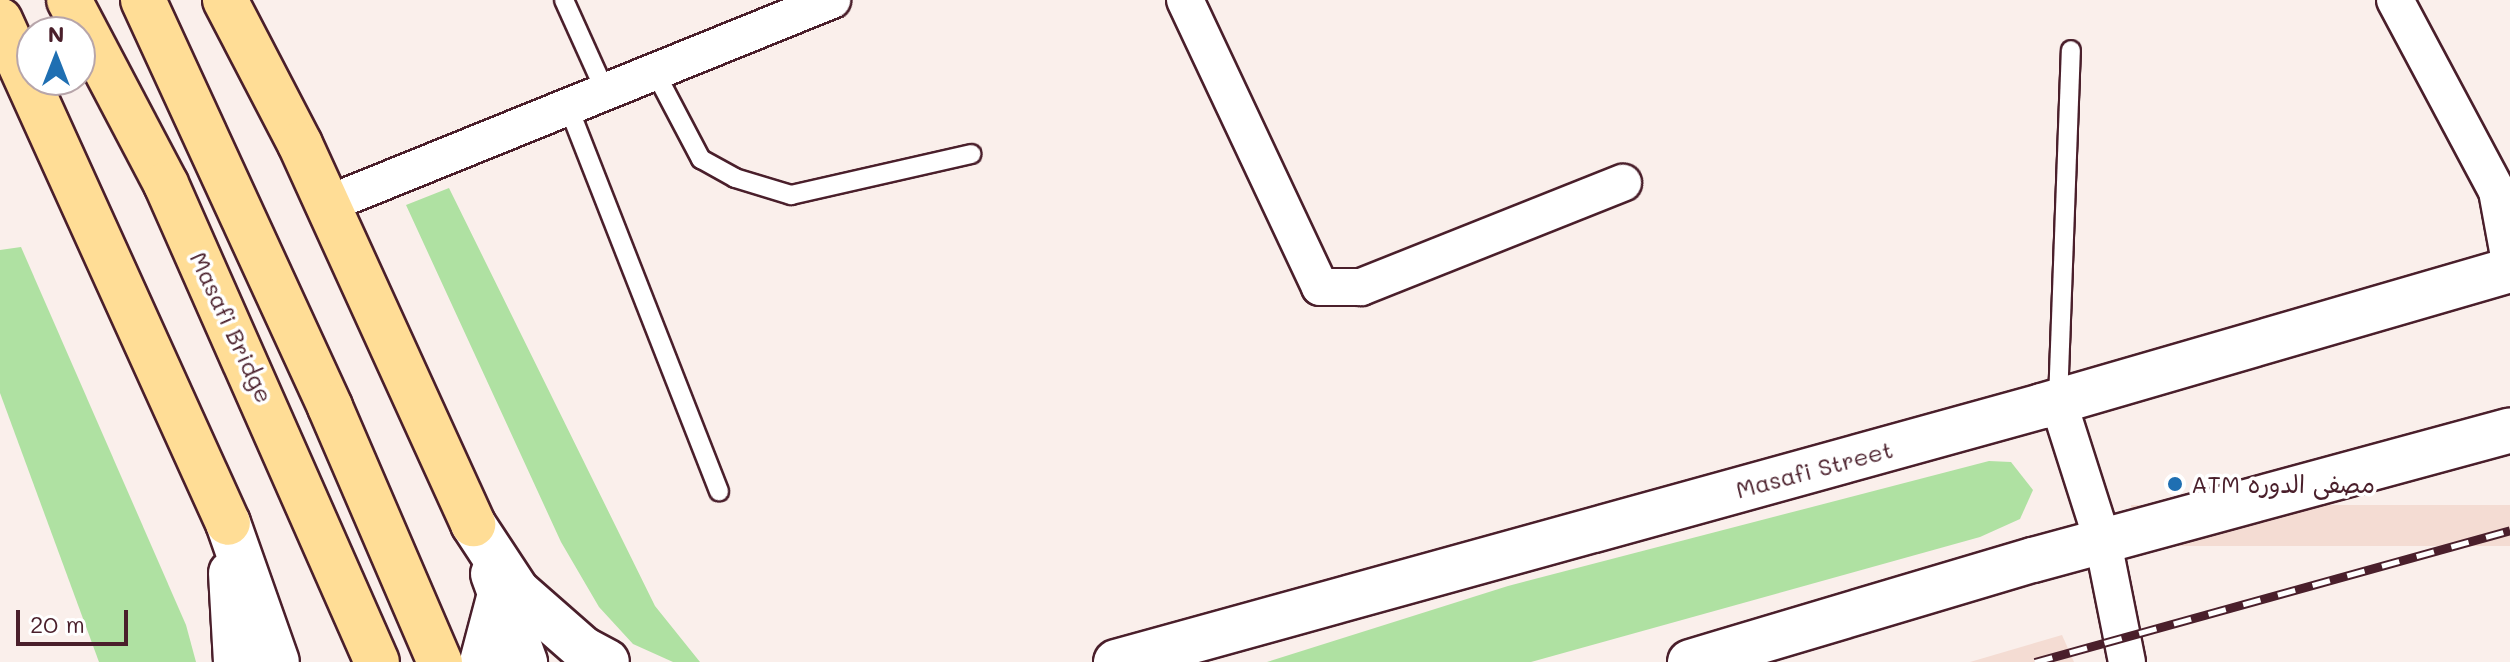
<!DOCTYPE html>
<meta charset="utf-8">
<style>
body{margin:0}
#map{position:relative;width:2510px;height:662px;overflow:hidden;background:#faefeb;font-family:Mali,"Playpen Sans Arabic",sans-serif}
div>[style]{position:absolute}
.built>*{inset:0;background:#f4dcd3;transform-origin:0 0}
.green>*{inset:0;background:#afe1a2}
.roads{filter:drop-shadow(2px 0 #4a1f2b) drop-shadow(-2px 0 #4a1f2b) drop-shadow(0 2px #4a1f2b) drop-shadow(0 -2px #4a1f2b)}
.lane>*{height:18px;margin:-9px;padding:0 9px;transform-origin:9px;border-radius:9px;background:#fff}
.street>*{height:36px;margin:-18px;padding:0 18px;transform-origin:18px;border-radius:18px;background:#fff}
.secondary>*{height:44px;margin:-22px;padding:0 22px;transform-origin:22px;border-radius:22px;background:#fff}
.highway>*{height:44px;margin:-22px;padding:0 22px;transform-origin:22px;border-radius:22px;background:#ffdd96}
.rail>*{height:9px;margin-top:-4.5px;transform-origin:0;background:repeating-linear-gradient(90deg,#fff 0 18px,#4a1f2b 0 36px);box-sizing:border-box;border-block:2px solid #4a1f2b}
.dots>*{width:22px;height:22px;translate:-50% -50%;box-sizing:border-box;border:4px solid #fff;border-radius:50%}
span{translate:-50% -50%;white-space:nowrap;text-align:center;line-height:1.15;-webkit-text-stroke:7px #fff;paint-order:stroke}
.street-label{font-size:24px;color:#4a1f2b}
.poi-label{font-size:24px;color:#4a1f2b}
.left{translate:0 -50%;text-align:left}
.north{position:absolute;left:16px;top:16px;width:80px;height:80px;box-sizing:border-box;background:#fff;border:2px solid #b7a5aa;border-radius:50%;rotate:0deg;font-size:22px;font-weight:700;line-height:32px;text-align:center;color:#4a1f2b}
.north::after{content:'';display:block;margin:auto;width:28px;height:36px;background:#1f6fb2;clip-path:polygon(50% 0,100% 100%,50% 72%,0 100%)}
.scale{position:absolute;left:16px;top:610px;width:112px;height:36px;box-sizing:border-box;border:4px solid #4a1f2b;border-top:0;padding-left:10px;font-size:24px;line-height:28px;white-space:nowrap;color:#4a1f2b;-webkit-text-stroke:6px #fff;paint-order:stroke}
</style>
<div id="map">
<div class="built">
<div style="left:2510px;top:505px;width:41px;height:379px;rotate:90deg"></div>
<div style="clip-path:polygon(2062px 635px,2074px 662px,1970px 662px)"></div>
</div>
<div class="green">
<div style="clip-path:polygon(449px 188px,655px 606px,700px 662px,673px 662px,633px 644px,599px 607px,561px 542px,406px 205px)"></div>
<div style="clip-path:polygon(21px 247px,186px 625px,196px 662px,99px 662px,0 393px,0 250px)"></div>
<div style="clip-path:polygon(1989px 461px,2011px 462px,2033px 490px,2020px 519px,1980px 537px,1531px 662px,1267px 662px,1508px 586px)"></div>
</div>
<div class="roads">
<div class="lane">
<div style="left:564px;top:0;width:100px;rotate:65.7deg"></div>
<div style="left:654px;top:70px;width:101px;rotate:62.2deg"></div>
<div style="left:701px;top:159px;width:39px;rotate:29deg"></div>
<div style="left:735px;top:178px;width:59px;rotate:16.9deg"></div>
<div style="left:791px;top:195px;width:185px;rotate:-12.8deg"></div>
<div style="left:568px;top:106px;width:414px;rotate:68.6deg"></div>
<div style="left:2058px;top:401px;width:351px;rotate:-87.9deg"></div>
</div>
<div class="street">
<div style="left:1185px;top:0;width:317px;rotate:64.8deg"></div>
<div style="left:1320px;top:287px;width:41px"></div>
<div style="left:1361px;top:287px;width:282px;rotate:-21.7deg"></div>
<div style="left:2395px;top:0;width:217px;rotate:61.9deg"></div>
<div style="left:2497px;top:191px;width:72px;rotate:79.6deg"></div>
<div style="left:328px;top:204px;width:544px;rotate:-22.04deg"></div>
<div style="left:2058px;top:401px;width:148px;rotate:72.3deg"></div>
<div style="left:2103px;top:542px;width:122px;rotate:78.7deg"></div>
</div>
<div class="secondary">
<div style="left:228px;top:523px;width:147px;rotate:70.6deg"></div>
<div style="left:473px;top:524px;width:80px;rotate:56.7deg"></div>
<div style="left:517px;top:591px;width:88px;rotate:41.3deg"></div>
<div style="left:583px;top:649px;width:27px;rotate:28deg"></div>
<div style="left:231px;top:573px;width:89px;rotate:86.8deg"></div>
<div style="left:493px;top:574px;width:94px;rotate:70deg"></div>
<div style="left:482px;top:662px;width:70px;rotate:-75.2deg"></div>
<div style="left:1116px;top:662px;width:961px;rotate:-15.45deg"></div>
<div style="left:2042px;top:406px;width:487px;rotate:-16.2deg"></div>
<div style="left:1690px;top:662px;width:358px;rotate:-16.6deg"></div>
<div style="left:2033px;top:560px;width:494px;rotate:-15.2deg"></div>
</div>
<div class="highway">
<div style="left:69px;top:0;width:208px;rotate:62.2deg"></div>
<div style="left:166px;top:184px;width:522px;rotate:66.18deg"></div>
<div style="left:143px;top:0;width:448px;rotate:65.3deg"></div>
<div style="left:330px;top:407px;width:278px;rotate:66.7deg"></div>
<div style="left:225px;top:0;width:162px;rotate:62.5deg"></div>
<div style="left:300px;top:144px;width:418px;rotate:65.5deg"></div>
<div style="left:0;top:20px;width:552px;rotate:65.62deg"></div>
</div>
</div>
<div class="rail">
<div style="left:2035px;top:662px;width:493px;rotate:-15.5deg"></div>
</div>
<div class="dots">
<div style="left:2175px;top:484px;background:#1f6fb2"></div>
</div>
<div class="street-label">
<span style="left:232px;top:327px;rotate:65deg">Masafi Bridge</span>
<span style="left:1814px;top:469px;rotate:-15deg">Masafi Street</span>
</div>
<div class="poi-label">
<span class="left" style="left:2191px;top:484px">ATM مصفى الدوره</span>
</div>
<div class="north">N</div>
<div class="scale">20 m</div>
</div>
